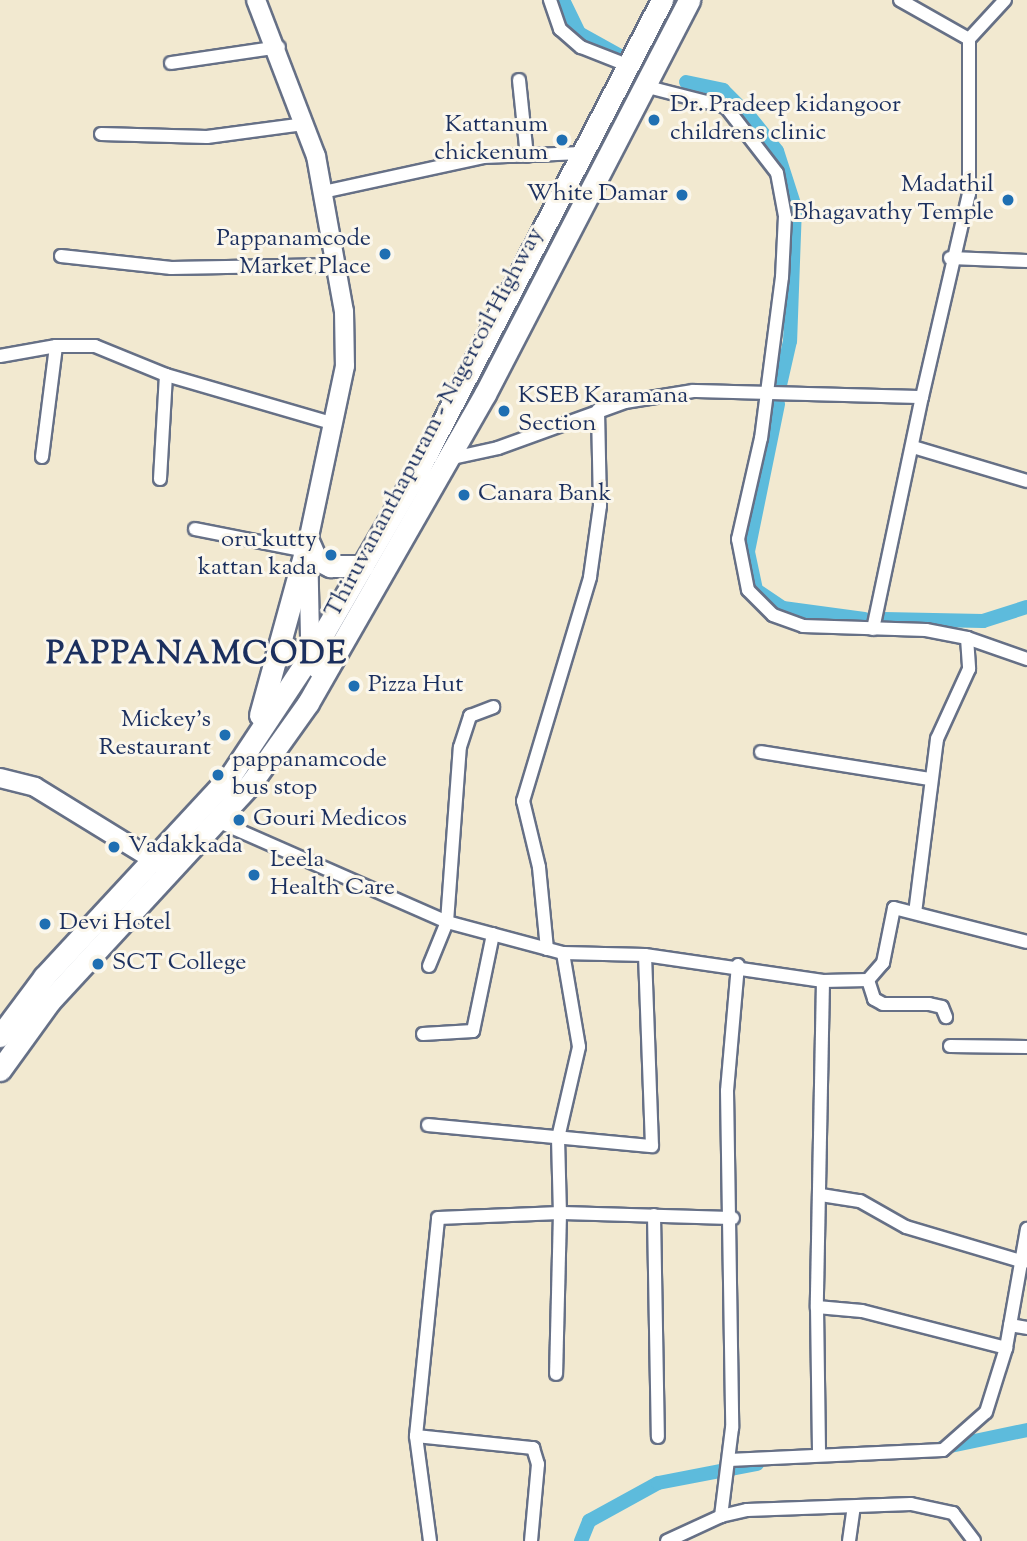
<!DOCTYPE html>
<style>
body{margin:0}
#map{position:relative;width:1027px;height:1541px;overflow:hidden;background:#f2e9d0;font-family:"Sorts Mill Goudy",serif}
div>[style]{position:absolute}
.canal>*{height:14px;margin:-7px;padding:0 7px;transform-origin:7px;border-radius:7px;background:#5dbbdc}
.roads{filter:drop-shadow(2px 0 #667086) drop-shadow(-2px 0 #667086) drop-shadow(0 2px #667086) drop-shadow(0 -2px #667086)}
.street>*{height:12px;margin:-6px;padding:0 6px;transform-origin:6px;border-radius:6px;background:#fff}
.secondary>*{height:18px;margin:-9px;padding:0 9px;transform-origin:9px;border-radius:9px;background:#fff}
.primary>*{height:21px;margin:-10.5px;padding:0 10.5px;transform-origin:10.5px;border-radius:10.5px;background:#fff}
.dots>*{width:19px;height:19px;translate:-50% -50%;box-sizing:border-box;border:4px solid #fbf7ec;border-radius:50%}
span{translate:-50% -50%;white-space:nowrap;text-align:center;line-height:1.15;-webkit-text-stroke:6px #fbf7ec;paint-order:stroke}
.poi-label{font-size:24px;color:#1b2f5e}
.left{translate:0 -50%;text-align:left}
.right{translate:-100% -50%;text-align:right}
.street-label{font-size:24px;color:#1b2f5e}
.district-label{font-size:32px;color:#1b2f5e;font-weight:700;letter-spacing:2px}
</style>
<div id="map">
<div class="canal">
<div style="left:563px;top:0;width:37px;rotate:64deg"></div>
<div style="left:579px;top:33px;width:51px;rotate:29.1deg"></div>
<div style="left:686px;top:82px;width:38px;rotate:12deg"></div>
<div style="left:723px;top:90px;width:38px;rotate:45deg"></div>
<div style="left:750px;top:117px;width:43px;rotate:51.5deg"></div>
<div style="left:777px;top:151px;width:59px;rotate:72.2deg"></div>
<div style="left:795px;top:207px;width:134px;rotate:92.1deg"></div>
<div style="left:790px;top:341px;width:45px;rotate:102.8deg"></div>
<div style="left:778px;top:404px;width:151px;rotate:101.5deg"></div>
<div style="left:748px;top:552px;width:39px;rotate:78deg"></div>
<div style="left:756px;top:590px;width:32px;rotate:34deg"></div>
<div style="left:783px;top:608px;width:82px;rotate:7.7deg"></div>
<div style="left:884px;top:619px;width:99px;rotate:1.2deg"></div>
<div style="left:983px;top:621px;width:46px;rotate:-17.7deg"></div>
<div style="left:941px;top:1448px;width:88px;rotate:-11.8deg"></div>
<div style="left:581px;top:1541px;width:22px;rotate:-68deg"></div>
<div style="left:589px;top:1521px;width:79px;rotate:-28.8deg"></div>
<div style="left:658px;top:1483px;width:101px;rotate:-10.9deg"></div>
</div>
<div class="roads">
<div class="street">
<div style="left:550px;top:0;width:31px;rotate:71deg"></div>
<div style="left:560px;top:29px;width:28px;rotate:41deg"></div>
<div style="left:581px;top:47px;width:49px;rotate:21.4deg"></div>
<div style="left:900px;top:0;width:79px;rotate:29.5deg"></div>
<div style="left:969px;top:39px;width:53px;rotate:-47.3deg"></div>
<div style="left:171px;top:63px;width:109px;rotate:-8.4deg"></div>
<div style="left:519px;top:80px;width:76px;rotate:84deg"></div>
<div style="left:644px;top:86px;width:85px;rotate:14.4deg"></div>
<div style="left:726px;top:107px;width:83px;rotate:52.3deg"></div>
<div style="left:777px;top:173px;width:44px;rotate:79.5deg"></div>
<div style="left:785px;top:216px;width:61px;rotate:92.8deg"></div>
<div style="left:782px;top:277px;width:162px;rotate:97.4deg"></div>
<div style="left:761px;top:438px;width:104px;rotate:102.8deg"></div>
<div style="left:738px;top:539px;width:52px;rotate:78.9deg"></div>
<div style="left:748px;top:590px;width:35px;rotate:45deg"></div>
<div style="left:773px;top:615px;width:32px;rotate:20deg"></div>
<div style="left:803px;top:626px;width:123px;rotate:1.9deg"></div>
<div style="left:926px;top:630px;width:42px;rotate:11deg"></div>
<div style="left:967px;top:638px;width:31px;rotate:86deg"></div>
<div style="left:969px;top:669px;width:77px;rotate:114.6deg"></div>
<div style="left:937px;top:739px;width:174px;rotate:97.2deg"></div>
<div style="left:101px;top:134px;width:106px;rotate:1.6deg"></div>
<div style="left:207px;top:137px;width:99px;rotate:-7.6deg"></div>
<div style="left:323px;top:192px;width:164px;rotate:-12.3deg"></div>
<div style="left:483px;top:157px;width:99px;rotate:-2.3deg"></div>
<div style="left:61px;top:256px;width:111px;rotate:6.2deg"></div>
<div style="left:171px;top:268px;width:165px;rotate:-1deg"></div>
<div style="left:950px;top:258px;width:77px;rotate:2.2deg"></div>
<div style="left:0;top:356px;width:57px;rotate:-10.1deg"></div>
<div style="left:913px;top:447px;width:119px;rotate:16.6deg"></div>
<div style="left:42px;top:457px;width:112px;rotate:-82.8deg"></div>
<div style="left:56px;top:346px;width:39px"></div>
<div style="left:95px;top:346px;width:77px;rotate:22.2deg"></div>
<div style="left:448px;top:459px;width:51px;rotate:-12.4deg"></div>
<div style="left:498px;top:448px;width:135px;rotate:-19.9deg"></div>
<div style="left:625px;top:402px;width:69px;rotate:-9.2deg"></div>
<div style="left:693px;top:391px;width:229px;rotate:1.5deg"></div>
<div style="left:922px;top:397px;width:208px;rotate:-77deg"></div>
<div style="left:969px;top:194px;width:155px;rotate:-90deg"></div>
<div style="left:160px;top:479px;width:104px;rotate:-86.7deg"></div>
<div style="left:166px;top:375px;width:176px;rotate:16.2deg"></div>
<div style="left:195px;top:529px;width:113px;rotate:11.2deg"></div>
<div style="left:873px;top:629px;width:237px;rotate:-78.1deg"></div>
<div style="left:967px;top:638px;width:64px;rotate:19.3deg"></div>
<div style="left:761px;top:752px;width:171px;rotate:9.1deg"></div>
<div style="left:217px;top:821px;width:251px;rotate:23.7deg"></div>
<div style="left:447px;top:922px;width:120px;rotate:15deg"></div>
<div style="left:563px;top:953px;width:82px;rotate:1.4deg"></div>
<div style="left:645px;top:955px;width:180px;rotate:8.3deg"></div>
<div style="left:823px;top:981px;width:45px;rotate:-1.3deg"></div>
<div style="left:868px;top:980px;width:23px;rotate:-49deg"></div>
<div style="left:883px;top:963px;width:56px;rotate:-78.7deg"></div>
<div style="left:894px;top:908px;width:137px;rotate:14.3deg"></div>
<div style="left:547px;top:949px;width:82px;rotate:-95.6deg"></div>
<div style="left:539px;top:867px;width:68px;rotate:-103.6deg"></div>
<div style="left:523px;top:801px;width:234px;rotate:-73.3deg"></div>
<div style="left:590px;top:577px;width:72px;rotate:-82deg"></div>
<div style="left:600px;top:506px;width:96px;rotate:-91.2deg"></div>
<div style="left:563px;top:953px;width:95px;rotate:80.3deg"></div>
<div style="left:579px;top:1047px;width:93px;rotate:103deg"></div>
<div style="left:558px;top:1138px;width:75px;rotate:88.5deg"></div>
<div style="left:560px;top:1213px;width:173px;rotate:1.7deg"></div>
<div style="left:738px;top:965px;width:126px;rotate:95deg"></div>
<div style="left:727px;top:1091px;width:337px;rotate:89.1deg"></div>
<div style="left:732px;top:1428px;width:89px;rotate:97.1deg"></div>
<div style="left:721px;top:1516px;width:27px;rotate:-13deg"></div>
<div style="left:747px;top:1510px;width:164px;rotate:-2.1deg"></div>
<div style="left:911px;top:1504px;width:43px;rotate:12.1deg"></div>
<div style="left:953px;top:1513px;width:35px;rotate:53deg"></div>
<div style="left:429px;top:966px;width:48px;rotate:-67.8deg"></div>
<div style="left:447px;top:922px;width:175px;rotate:-85.8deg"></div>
<div style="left:460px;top:747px;width:33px;rotate:-72deg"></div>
<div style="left:470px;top:716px;width:25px;rotate:-21deg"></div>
<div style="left:868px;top:980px;width:20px;rotate:72deg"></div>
<div style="left:874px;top:999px;width:10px;rotate:29deg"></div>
<div style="left:883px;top:1004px;width:46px"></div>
<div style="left:929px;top:1004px;width:13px;rotate:13deg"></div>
<div style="left:942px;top:1007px;width:11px;rotate:68deg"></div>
<div style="left:823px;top:981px;width:326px;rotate:91.1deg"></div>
<div style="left:817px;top:1307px;width:45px;rotate:5.1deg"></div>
<div style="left:862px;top:1311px;width:149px;rotate:14.4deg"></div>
<div style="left:1006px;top:1348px;width:121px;rotate:-80deg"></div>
<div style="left:423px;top:1034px;width:50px;rotate:-3.4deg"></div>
<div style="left:473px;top:1031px;width:99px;rotate:-78.3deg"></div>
<div style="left:950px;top:1046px;width:77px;rotate:0.7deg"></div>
<div style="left:428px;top:1125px;width:225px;rotate:5.4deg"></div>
<div style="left:652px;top:1146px;width:191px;rotate:-92.1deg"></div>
<div style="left:821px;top:1195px;width:39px;rotate:9deg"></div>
<div style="left:860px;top:1201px;width:53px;rotate:29.5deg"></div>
<div style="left:906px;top:1227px;width:123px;rotate:16.5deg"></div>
<div style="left:654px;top:1215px;width:222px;rotate:89deg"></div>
<div style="left:817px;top:1307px;width:145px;rotate:89.2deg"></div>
<div style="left:1010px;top:1325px;width:17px;rotate:10deg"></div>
<div style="left:416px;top:1436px;width:118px;rotate:5.9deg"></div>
<div style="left:533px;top:1448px;width:17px;rotate:73deg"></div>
<div style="left:538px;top:1464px;width:77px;rotate:95.2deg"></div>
<div style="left:729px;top:1460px;width:214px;rotate:-2.7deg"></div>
<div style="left:943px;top:1450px;width:57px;rotate:-41.5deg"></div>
<div style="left:986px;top:1412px;width:67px;rotate:-72.6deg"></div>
<div style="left:430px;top:1541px;width:106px;rotate:-97.6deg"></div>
<div style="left:416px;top:1436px;width:219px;rotate:-84.2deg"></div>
<div style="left:438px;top:1218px;width:122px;rotate:-2.3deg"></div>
<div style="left:560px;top:1213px;width:161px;rotate:91.4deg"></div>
<div style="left:667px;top:1541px;width:60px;rotate:-24.8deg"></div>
<div style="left:849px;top:1541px;width:34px;rotate:-82deg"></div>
</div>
<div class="secondary">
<div style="left:256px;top:0;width:167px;rotate:69deg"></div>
<div style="left:316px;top:156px;width:158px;rotate:79.8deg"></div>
<div style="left:344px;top:311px;width:55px;rotate:89deg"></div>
<div style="left:345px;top:366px;width:179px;rotate:101.9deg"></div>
<div style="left:308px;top:541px;width:98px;rotate:88.8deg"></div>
<div style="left:310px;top:639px;width:19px;rotate:54deg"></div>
<div style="left:283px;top:643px;width:43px;rotate:37.4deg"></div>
<div style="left:0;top:778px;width:36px;rotate:14deg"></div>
<div style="left:35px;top:787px;width:149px;rotate:31.6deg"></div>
</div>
<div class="primary">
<div style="left:308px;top:541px;width:20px;rotate:66deg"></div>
<div style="left:316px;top:559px;width:16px;rotate:27deg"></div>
<div style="left:330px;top:566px;width:33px"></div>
<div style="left:260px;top:715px;width:180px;rotate:-74.6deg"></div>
<div style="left:0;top:1036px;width:74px;rotate:-53.3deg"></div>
<div style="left:44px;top:977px;width:275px;rotate:-47.2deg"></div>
<div style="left:231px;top:775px;width:152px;rotate:-56.5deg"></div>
<div style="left:315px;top:648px;width:206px;rotate:-59.9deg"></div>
<div style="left:418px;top:470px;width:530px;rotate:-62.56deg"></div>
<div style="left:0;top:1070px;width:85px;rotate:-54.1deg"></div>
<div style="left:50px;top:1001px;width:297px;rotate:-47.3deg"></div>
<div style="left:251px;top:783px;width:98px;rotate:-54.5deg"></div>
<div style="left:308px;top:703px;width:356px;rotate:-60.2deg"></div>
<div style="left:485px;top:394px;width:444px;rotate:-62.6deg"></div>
</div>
</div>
<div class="dots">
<div style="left:654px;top:120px;background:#1f6fb2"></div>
<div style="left:562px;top:140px;background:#1f6fb2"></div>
<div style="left:682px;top:195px;background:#1f6fb2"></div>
<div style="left:1008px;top:200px;background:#1f6fb2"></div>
<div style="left:385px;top:254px;background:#1f6fb2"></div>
<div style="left:504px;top:411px;background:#1f6fb2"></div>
<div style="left:464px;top:495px;background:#1f6fb2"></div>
<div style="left:331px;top:555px;background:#1f6fb2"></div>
<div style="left:354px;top:686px;background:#1f6fb2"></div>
<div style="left:225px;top:735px;background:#1f6fb2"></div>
<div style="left:218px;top:775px;background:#1f6fb2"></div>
<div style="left:239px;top:820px;background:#1f6fb2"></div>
<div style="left:114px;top:847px;background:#1f6fb2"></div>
<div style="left:254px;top:875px;background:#1f6fb2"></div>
<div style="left:45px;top:924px;background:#1f6fb2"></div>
<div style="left:98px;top:964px;background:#1f6fb2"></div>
</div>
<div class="poi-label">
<span class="left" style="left:670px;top:120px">Dr. Pradeep kidangoor<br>childrens clinic</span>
<span class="right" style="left:548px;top:140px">Kattanum<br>chickenum</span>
<span class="right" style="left:994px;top:200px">Madathil<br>Bhagavathy Temple</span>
<span class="right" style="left:668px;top:195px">White Damar</span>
<span class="right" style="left:371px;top:254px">Pappanamcode<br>Market Place</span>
<span class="left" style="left:518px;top:411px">KSEB Karamana<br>Section</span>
<span class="left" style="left:478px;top:495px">Canara Bank</span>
<span class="right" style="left:317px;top:555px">oru kutty<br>kattan kada</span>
<span class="left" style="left:368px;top:686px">Pizza Hut</span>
<span class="right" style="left:211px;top:735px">Mickey's<br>Restaurant</span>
<span class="left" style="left:232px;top:775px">pappanamcode<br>bus stop</span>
<span class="left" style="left:253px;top:820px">Gouri Medicos</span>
<span class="left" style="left:128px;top:847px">Vadakkada</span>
<span class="left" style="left:270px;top:875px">Leela<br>Health Care</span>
<span class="left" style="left:59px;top:924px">Devi Hotel</span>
<span class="left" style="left:112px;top:964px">SCT College</span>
</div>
<div class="street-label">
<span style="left:435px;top:423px;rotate:-62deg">Thiruvananthapuram - Nagercoil Highway</span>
</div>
<div class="district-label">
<span style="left:197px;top:655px">PAPPANAMCODE</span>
</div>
</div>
